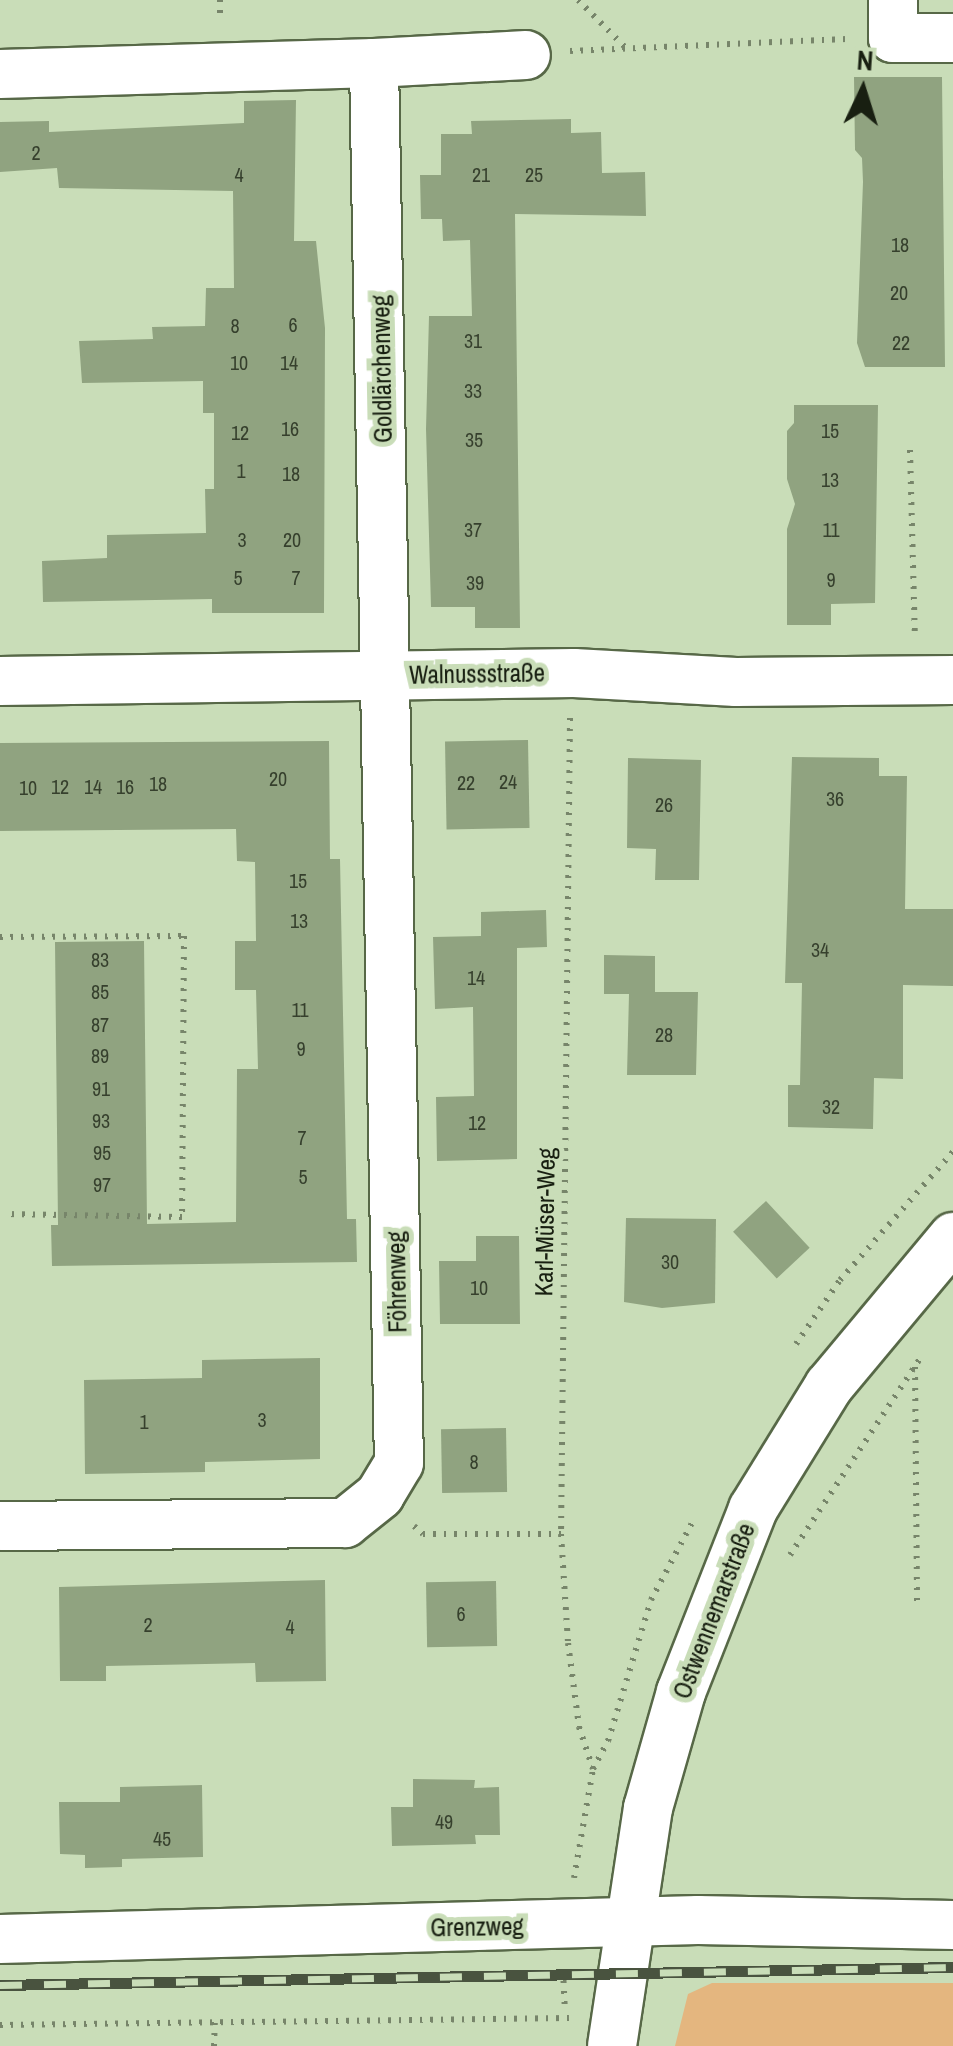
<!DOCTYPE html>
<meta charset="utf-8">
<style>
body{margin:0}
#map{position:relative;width:953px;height:2046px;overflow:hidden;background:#c9ddb8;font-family:"Archivo Narrow",sans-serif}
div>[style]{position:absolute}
.green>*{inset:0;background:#e4b67f}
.building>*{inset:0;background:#90a380;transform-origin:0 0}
.path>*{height:6px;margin-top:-3px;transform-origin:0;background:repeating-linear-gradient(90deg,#77856a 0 2.5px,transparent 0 10.5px)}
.roads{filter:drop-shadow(2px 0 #576847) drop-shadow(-2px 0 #576847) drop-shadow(0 2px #576847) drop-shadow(0 -2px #576847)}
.minor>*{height:48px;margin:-24px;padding:0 24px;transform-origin:24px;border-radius:24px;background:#fff}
.rail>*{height:11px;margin-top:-5.5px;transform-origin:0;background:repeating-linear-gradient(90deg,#c9ddb8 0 22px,#49533f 0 44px);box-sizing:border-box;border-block:2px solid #49533f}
span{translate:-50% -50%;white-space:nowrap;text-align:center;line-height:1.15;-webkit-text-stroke:10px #c9ddb8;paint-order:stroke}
.number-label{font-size:20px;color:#36402d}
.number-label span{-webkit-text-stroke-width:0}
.street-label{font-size:25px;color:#181f11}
.north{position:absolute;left:813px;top:40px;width:100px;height:100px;-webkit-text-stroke:8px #c9ddb8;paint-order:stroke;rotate:4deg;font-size:28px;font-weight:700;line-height:40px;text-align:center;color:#181f11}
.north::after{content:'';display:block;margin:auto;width:35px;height:45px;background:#181f11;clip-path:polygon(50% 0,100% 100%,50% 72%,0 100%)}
</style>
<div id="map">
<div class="green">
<div style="clip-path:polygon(712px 1983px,953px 1983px,953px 2046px,675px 2046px,688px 1994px)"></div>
</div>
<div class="building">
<div style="clip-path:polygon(854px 77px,942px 77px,945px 367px,865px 367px,857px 343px,863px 182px,862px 158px,855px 150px)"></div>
<div style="clip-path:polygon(296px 100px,294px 241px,316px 241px,325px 328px,324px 613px,212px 613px,212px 599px,43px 602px,42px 561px,107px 558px,107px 535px,206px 533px,205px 489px,214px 489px,214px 413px,203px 413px,203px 381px,82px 383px,79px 341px,153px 339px,152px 327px,205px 326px,206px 288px,234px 288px,233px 191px,59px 188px,57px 168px,0 172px,0 122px,49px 121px,49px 132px,244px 123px,244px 101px)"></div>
<div style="clip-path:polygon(571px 119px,571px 133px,601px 132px,602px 173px,645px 172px,646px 216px,515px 214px,520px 628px,475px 628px,475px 607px,431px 607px,426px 429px,429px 316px,472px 316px,470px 240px,443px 241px,442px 219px,421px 219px,420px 175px,441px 175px,441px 134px,472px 134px,471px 121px)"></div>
<div style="clip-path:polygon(794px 405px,878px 405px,875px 603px,831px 604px,831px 625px,787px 625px,787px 529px,795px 504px,787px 479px,787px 431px,794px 423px)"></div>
<div style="left:528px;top:740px;width:88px;height:83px;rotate:89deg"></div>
<div style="clip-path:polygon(329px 741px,330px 859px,340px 859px,347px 1219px,356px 1219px,357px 1262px,52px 1266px,51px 1225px,58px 1225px,55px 942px,144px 941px,147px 1224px,236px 1222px,237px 1069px,258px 1069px,256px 990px,235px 990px,235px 941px,256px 941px,255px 862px,237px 861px,236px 829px,0 831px,0 743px)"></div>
<div style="clip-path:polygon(792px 757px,879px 758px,879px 776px,907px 776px,905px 909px,953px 909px,953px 986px,903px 985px,903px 1079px,874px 1078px,873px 1129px,788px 1127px,788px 1085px,800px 1085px,802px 983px,785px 983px)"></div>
<div style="clip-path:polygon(628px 758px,701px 760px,699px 880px,655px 880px,656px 849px,627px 848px)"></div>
<div style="clip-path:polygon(546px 910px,547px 947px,517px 948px,517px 1159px,437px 1161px,436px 1097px,474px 1096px,473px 1007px,435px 1009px,433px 937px,481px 936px,481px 912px)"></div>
<div style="clip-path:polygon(604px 955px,655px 956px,655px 992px,698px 992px,696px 1075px,627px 1075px,629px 994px,604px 994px)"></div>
<div style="left:766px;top:1201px;width:64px;height:45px;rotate:47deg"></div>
<div style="clip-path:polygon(626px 1218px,716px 1219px,715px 1303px,662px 1308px,624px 1302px)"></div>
<div style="clip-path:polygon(476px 1236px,519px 1236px,520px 1324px,440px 1324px,439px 1261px,476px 1261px)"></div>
<div style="clip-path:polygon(320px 1358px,320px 1459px,205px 1462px,205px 1472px,85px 1474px,84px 1380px,202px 1378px,202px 1360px)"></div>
<div style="left:506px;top:1428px;width:64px;height:65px;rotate:89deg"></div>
<div style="clip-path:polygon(325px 1580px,326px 1681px,256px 1682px,255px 1663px,106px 1666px,106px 1681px,60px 1681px,59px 1587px)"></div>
<div style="left:496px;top:1581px;width:65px;height:70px;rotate:89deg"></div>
<div style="clip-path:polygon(413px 1779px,475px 1780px,474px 1788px,499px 1787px,500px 1835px,475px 1835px,476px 1844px,392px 1846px,391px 1807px,413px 1807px)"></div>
<div style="clip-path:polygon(202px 1785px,203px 1857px,122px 1859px,122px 1867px,85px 1868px,85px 1855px,60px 1854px,59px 1802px,120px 1802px,120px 1787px)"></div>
</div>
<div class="path">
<div style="left:220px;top:0;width:21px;rotate:90deg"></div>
<div style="left:578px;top:0;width:69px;rotate:45deg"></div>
<div style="left:570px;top:51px;width:277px;rotate:-2.5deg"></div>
<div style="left:910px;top:450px;width:185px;rotate:88.5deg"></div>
<div style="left:570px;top:718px;width:816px;rotate:90.63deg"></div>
<div style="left:561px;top:1534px;width:109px;rotate:86.3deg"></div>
<div style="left:568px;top:1643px;width:85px;rotate:82.5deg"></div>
<div style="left:579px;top:1727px;width:44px;rotate:71.6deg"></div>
<div style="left:0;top:937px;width:184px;rotate:-0.3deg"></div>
<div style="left:184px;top:936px;width:281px;rotate:90.4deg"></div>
<div style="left:182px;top:1217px;width:177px;rotate:-179deg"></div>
<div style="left:796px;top:1344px;width:78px;rotate:-55.5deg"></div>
<div style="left:840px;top:1280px;width:171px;rotate:-48.6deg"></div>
<div style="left:915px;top:1367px;width:238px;rotate:89.5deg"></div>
<div style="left:414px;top:1526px;width:12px;rotate:42deg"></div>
<div style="left:423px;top:1534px;width:138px"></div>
<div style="left:790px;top:1555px;width:237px;rotate:-56.5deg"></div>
<div style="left:574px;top:1878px;width:111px;rotate:-80.1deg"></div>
<div style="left:593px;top:1769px;width:32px;rotate:-62deg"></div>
<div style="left:608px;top:1741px;width:147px;rotate:-73deg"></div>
<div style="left:651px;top:1600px;width:87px;rotate:-62deg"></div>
<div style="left:563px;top:1970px;width:42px;rotate:87.3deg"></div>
<div style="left:0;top:2025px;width:569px;rotate:-0.7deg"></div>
<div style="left:214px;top:2046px;width:25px;rotate:-88deg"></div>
</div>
<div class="roads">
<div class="minor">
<div style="left:893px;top:0;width:38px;rotate:90deg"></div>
<div style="left:893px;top:38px;width:60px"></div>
<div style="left:374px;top:63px;width:152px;rotate:-3deg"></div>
<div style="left:0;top:74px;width:374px;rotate:-1.7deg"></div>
<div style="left:374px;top:63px;width:1400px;rotate:88.98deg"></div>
<div style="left:399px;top:1463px;width:37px;rotate:121deg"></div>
<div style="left:380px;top:1495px;width:45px;rotate:141.3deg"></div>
<div style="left:345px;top:1523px;width:345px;rotate:179.5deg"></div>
<div style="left:0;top:681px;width:574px;rotate:-0.8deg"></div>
<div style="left:574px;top:673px;width:162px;rotate:3.2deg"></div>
<div style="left:736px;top:682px;width:217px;rotate:-0.5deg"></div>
<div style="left:0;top:1939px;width:698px;rotate:-1.56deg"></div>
<div style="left:698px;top:1920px;width:255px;rotate:1.1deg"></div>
<div style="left:612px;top:2046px;width:241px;rotate:-81.4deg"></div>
<div style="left:648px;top:1808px;width:121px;rotate:-74.1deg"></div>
<div style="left:681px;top:1692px;width:197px;rotate:-68.5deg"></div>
<div style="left:753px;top:1509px;width:145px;rotate:-58.3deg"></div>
<div style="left:829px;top:1386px;width:194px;rotate:-50.2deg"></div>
</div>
</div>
<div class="rail">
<div style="left:0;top:1985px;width:953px;rotate:-1.08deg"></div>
</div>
<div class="number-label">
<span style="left:36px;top:152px">2</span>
<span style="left:239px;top:174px">4</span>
<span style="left:481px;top:174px">21</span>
<span style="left:534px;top:174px">25</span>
<span style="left:900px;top:244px">18</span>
<span style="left:899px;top:292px">20</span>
<span style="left:293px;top:324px">6</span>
<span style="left:235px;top:325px">8</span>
<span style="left:473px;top:340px">31</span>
<span style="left:901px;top:342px">22</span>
<span style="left:239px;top:362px">10</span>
<span style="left:289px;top:362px">14</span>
<span style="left:473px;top:390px">33</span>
<span style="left:290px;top:428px">16</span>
<span style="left:830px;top:430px">15</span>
<span style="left:240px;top:432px">12</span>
<span style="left:474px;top:439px">35</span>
<span style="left:241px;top:470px">1</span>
<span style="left:291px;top:473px">18</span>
<span style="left:830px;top:479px">13</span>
<span style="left:473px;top:529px">37</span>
<span style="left:831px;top:529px">11</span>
<span style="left:242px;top:539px">3</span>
<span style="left:292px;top:539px">20</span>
<span style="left:238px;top:577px">5</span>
<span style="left:296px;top:577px">7</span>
<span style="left:831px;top:579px">9</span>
<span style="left:475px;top:582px">39</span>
<span style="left:278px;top:778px">20</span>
<span style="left:508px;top:781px">24</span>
<span style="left:466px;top:782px">22</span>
<span style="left:158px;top:783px">18</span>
<span style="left:60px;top:786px">12</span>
<span style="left:93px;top:786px">14</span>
<span style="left:125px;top:786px">16</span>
<span style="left:28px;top:787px">10</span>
<span style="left:835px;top:798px">36</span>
<span style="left:664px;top:804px">26</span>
<span style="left:298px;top:880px">15</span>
<span style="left:299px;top:920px">13</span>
<span style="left:820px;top:949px">34</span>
<span style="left:100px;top:959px">83</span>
<span style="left:476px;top:977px">14</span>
<span style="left:100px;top:991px">85</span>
<span style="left:300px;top:1009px">11</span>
<span style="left:100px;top:1024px">87</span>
<span style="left:664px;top:1034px">28</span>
<span style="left:301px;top:1048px">9</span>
<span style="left:100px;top:1055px">89</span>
<span style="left:101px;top:1088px">91</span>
<span style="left:831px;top:1106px">32</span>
<span style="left:101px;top:1120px">93</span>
<span style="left:477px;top:1122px">12</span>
<span style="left:302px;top:1137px">7</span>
<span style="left:102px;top:1152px">95</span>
<span style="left:303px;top:1176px">5</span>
<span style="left:102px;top:1184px">97</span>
<span style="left:670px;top:1261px">30</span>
<span style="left:479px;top:1287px">10</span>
<span style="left:262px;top:1419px">3</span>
<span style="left:144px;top:1421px">1</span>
<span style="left:474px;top:1461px">8</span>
<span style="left:461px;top:1613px">6</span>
<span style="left:148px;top:1624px">2</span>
<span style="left:290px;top:1626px">4</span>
<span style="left:444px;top:1821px">49</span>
<span style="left:162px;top:1838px">45</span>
</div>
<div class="street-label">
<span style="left:382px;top:369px;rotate:-91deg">Goldlärchenweg</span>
<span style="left:477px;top:674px;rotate:-1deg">Walnussstraße</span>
<span style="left:545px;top:1222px;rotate:-89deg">Karl-Müser-Weg</span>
<span style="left:397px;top:1282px;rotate:-91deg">Föhrenweg</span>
<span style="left:714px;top:1611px;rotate:-69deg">Ostwennemarstraße</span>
<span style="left:477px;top:1927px;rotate:-1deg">Grenzweg</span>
</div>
<div class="north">N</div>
</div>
